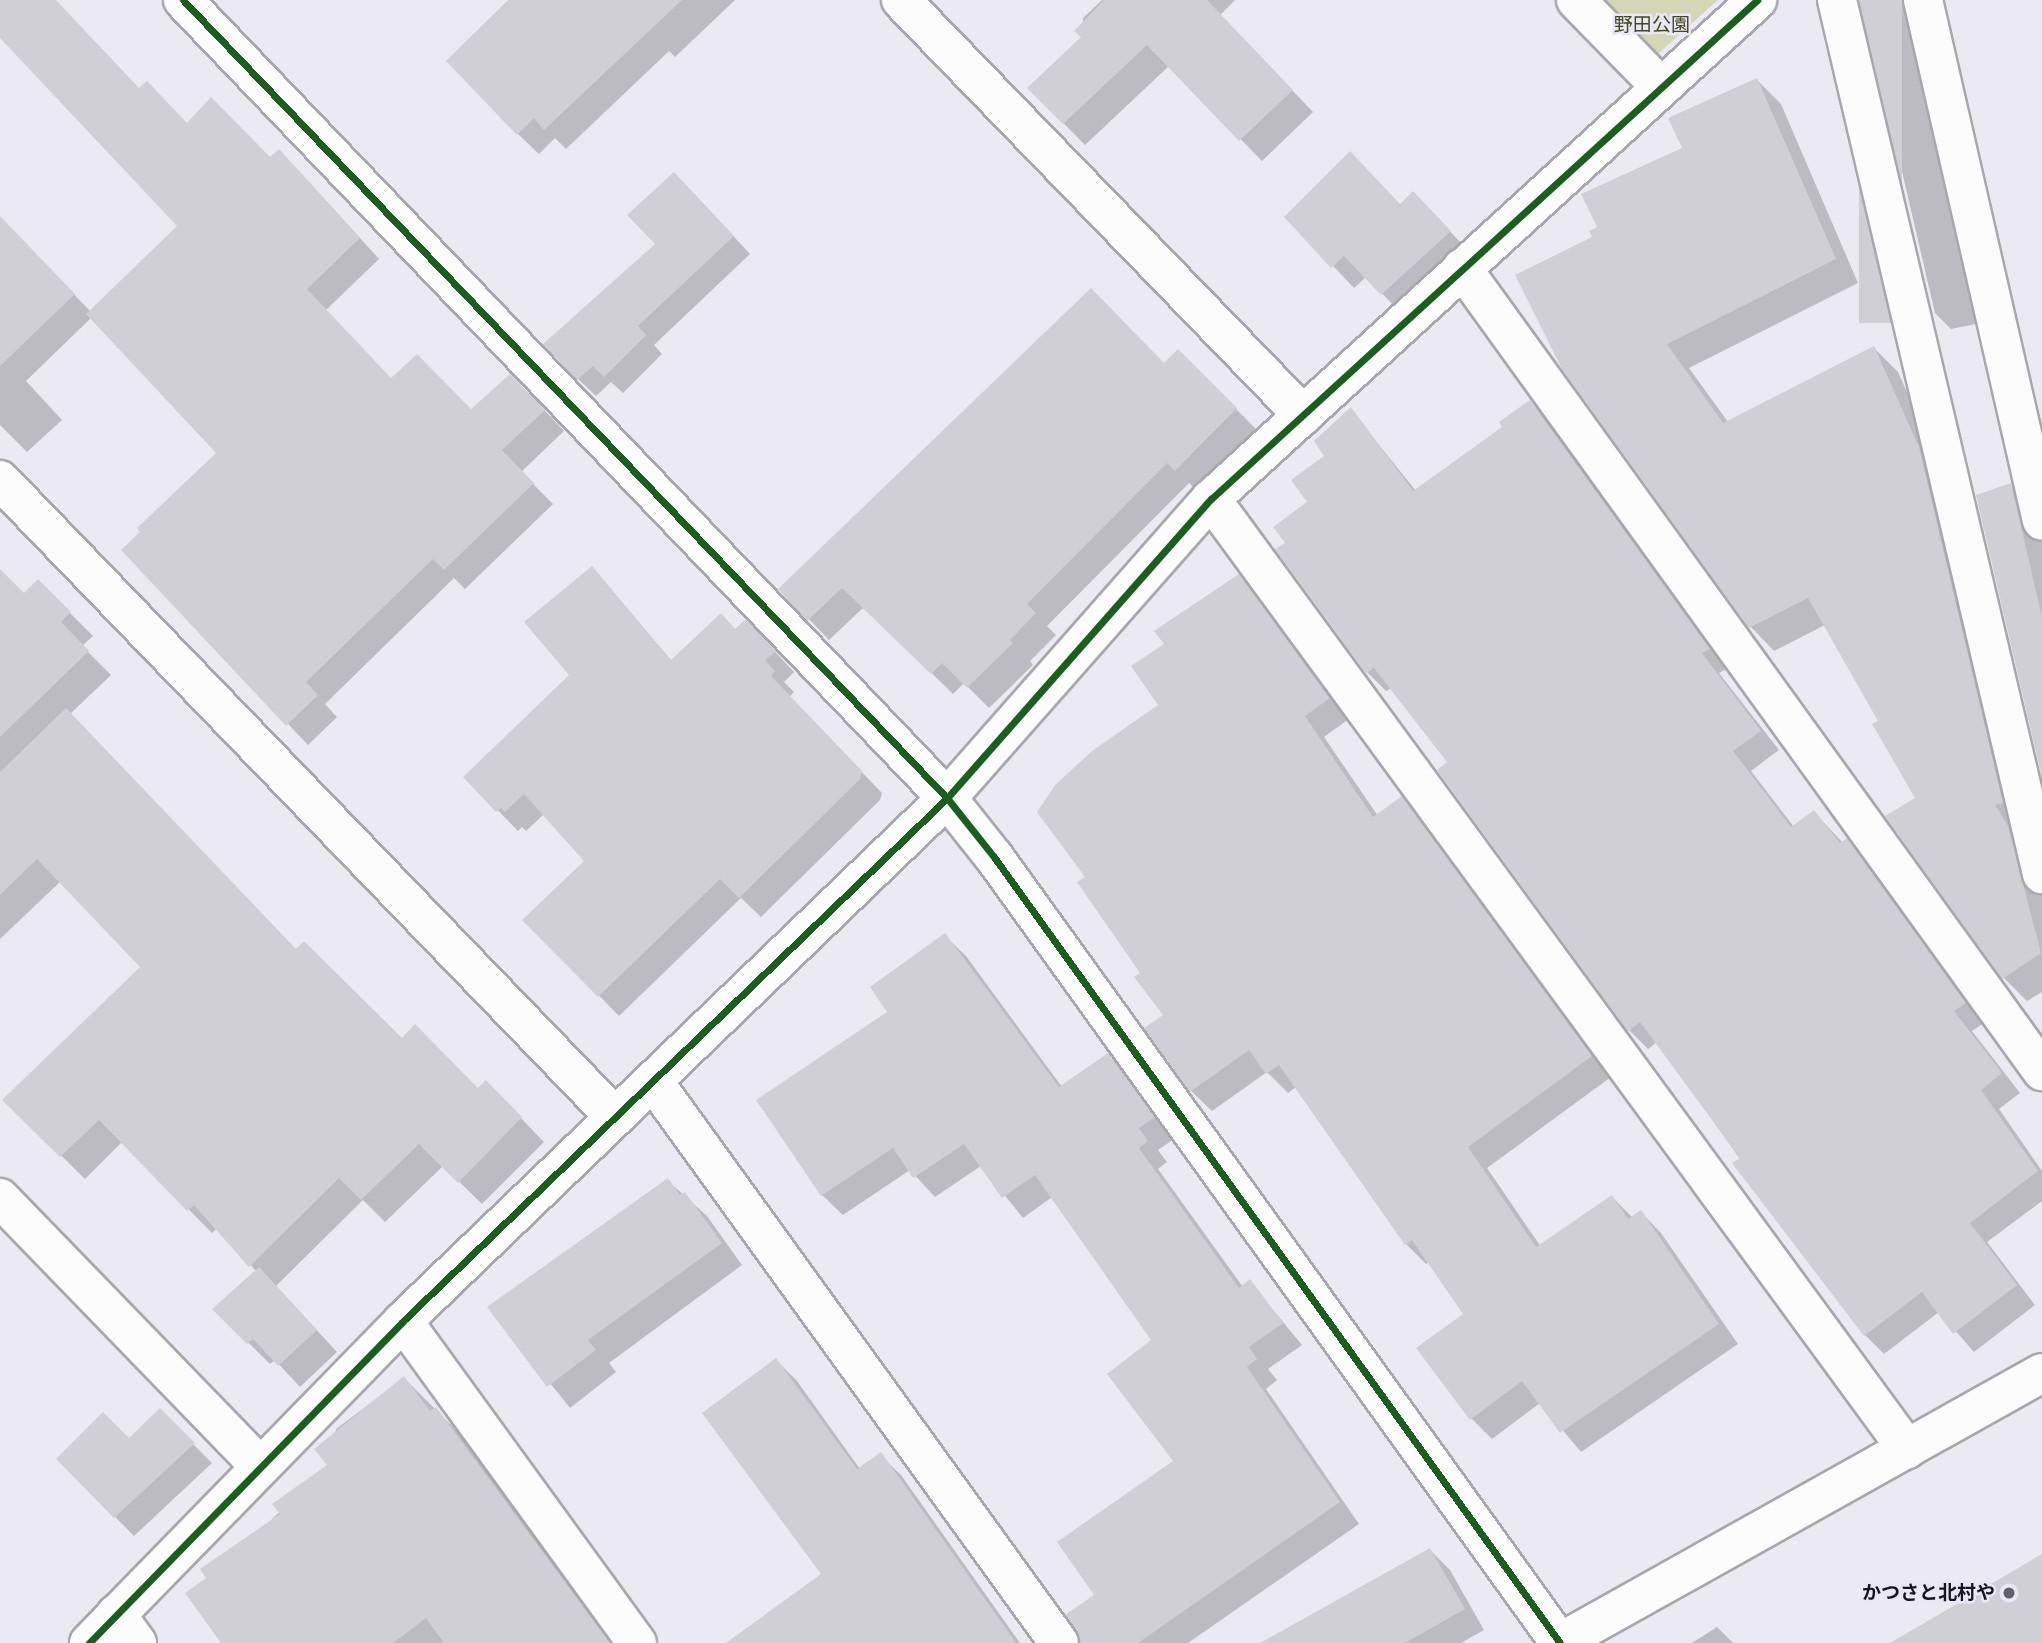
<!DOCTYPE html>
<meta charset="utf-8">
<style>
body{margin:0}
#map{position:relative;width:2042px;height:1643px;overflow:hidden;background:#ebeaf2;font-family:Poppins,"Noto Sans JP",sans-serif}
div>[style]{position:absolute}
.green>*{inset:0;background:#d3d7b7}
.shadow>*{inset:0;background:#0003}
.building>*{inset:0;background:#d0cfd5;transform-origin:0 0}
.roads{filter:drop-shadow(2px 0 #a8a7ad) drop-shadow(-2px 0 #a8a7ad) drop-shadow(0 2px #a8a7ad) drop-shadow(0 -2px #a8a7ad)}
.minor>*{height:38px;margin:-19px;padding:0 19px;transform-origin:19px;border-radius:19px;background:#fcfcfd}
.cycleway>*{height:7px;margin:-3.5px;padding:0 3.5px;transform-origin:3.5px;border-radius:3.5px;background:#1b5e20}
.dots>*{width:19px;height:19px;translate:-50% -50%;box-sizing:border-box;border:4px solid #e9e6f5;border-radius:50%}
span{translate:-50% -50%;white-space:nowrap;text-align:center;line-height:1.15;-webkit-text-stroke:5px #e9e6f5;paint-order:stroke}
.park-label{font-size:19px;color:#42471c}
.poi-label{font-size:19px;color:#17161b;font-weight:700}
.right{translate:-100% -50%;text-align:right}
</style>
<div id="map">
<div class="green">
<div style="clip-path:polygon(1592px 0,1718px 0,1650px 61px)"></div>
</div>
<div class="shadow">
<div style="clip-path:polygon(0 0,55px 0,140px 90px,188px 125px,299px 171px,379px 259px,326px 310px,392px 380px,471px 411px,531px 396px,564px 431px,521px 472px,553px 504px,465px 589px,454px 578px,325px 704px,337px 717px,308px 745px,123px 550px,219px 453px,92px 317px,26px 381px,62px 420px,27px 452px,0 425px,0 218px,91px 312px,179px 226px,0 36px)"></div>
<div style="clip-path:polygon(510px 0,735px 0,675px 57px,669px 51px,566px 149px,555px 138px,539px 154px,518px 134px)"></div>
<div style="clip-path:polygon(1102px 0,1235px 0,1220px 15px,1313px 112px,1262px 161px,1169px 66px,1085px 145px,1029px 88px,1083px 38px,1083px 18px)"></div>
<div style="clip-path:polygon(1862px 0,1919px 0,1986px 322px,1951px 329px,1935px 313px)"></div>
<div style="clip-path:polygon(1757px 80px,1781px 104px,1858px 283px,1689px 368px,1728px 422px,1874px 348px,1898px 372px,1943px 473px,2042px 883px,2042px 992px,2027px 1001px,2004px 978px,1880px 721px,1825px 625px,1774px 651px,1751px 627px,1564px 368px,1599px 228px)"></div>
<div style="clip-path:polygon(691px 191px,750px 254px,654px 345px,662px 354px,623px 393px,611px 382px,596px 396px,578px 379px)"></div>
<div style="clip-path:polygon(1413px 194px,1471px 253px,1404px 316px,1366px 277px,1354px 288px,1287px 217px,1400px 206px)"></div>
<div style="clip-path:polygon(1178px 351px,1257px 430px,1197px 491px,1189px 483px,1047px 626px,1056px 635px,1030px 661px,1033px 665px,989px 708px,964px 683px,953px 694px,864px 607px,829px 640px,780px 589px,1164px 365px)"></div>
<div style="clip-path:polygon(1530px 402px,1549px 421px,1728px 668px,1719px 673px,1779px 750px,1751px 771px,1794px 827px,1814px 812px,1843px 843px,1847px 841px,1866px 860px,1984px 1023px,1972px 1031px,2020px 1093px,1999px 1109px,2042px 1171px,2042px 1201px,1987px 1242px,2035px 1305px,1974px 1352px,1939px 1312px,1884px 1354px,1865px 1335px,1657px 1042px,1648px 1049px,1629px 1030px,1450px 763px,1392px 688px,1386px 691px,1367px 672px,1278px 550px,1288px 543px,1309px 503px,1351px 410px,1416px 491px,1505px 427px)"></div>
<div style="clip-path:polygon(2010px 485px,2034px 509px,2042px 541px,2042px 771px)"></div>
<div style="clip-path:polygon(592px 569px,672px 661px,736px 631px,766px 642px,794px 672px,784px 682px,794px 692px,789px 697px,882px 793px,880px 800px,761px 917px,741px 898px,619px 1016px,525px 920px,586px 861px,544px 814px,526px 831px,522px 827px,518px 831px,465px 777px,571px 676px)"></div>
<div style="clip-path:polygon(0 570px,24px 595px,38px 581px,93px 636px,82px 646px,111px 675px,70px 714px,296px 951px,402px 1040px,478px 1090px,486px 1082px,544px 1142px,482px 1204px,443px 1166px,385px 1222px,363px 1200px,276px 1286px,337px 1352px,300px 1387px,275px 1360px,270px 1364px,215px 1310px,257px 1272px,217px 1228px,212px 1233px,122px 1142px,85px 1179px,28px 1123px,143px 967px,61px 881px,0 939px)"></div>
<div style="clip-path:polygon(1239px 576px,1259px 596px,1349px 719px,1324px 737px,1378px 816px,1401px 798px,1422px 819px,1611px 1077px,1487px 1168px,1541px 1247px,1612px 1197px,1633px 1218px,1641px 1212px,1661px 1233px,1738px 1344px,1581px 1452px,1540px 1403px,1492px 1439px,1472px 1419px,1418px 1348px,1465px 1315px,1429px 1262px,1426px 1264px,1406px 1244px,1296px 1087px,1288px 1093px,1267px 1072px,1212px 1111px,1191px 1091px,1165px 1016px,1088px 877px,1160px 705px,1166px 645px)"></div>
<div style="clip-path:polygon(945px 936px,966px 956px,1062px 1087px,1108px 1055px,1129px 1076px,1174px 1139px,1158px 1150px,1167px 1162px,1158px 1169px,1243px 1287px,1250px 1282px,1302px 1345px,1268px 1369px,1277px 1380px,1266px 1389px,1359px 1524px,1188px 1643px,1082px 1643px,1096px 1595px,1175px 1461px,1154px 1341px,1052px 1197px,1023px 1218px,981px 1166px,935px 1197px,910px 1170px,843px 1215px,822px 1195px,890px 1012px)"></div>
<div style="clip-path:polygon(667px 1180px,707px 1216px,742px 1265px,609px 1363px,616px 1372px,570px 1408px,490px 1308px)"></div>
<div style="clip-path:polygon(776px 1360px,797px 1381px,860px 1469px,880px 1455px,901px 1475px,1020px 1643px,743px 1643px,823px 1574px)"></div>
<div style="clip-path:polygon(404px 1378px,456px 1430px,613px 1643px,223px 1643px,208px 1579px,329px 1466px,336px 1429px)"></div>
<div style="clip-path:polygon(160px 1411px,212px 1463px,134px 1536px,58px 1459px,129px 1441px)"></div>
<div style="clip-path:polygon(1430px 1550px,1450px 1570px,1484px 1630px,1461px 1643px,1264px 1643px)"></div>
<div style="clip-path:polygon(1717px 1627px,1733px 1643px,1692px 1643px)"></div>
</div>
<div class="building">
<div style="clip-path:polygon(0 0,56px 0,139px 88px,147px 81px,187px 123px,211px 97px,270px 157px,279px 149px,360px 238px,307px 289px,391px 378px,417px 354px,471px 409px,510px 374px,545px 410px,502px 450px,534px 483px,444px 570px,433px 559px,306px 682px,318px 695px,286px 726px,121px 550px,140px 532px,137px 528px,216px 453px,86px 314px,177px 226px,0 38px)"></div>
<div style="clip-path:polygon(508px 0,682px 0,544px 130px,534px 118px,517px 135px,446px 61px)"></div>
<div style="clip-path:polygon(1104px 0,1207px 0,1293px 90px,1239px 141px,1147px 45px,1063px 124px,1027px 88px,1081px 37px,1074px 31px)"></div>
<div style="left:1859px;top:0;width:43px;height:323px"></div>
<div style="clip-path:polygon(1757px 78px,1836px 259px,1667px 344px,1723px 423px,1874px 346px,1919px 447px,2003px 803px,1995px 805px,2008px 826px,2041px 953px,2002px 979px,1885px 816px,1915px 798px,1872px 724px,1878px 721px,1808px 598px,1749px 628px,1562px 369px,1515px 275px,1592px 237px,1589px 231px,1597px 227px,1581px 194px,1682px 148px,1668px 118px)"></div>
<div style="clip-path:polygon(1350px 151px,1400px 204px,1413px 191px,1451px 231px,1381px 295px,1344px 256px,1331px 268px,1284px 217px)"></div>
<div style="clip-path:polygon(674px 172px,734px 236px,638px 326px,646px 335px,604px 377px,593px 366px,577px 380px,543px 344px,655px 244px,627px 215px)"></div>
<div style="clip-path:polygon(0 216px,75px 294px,0 366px)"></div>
<div style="clip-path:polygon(1091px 288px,1164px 363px,1178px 349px,1237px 408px,1175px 471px,1167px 463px,1027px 604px,1036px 613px,1010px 640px,1013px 643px,967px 688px,942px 663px,931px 674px,842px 588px,807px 621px,778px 589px)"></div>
<div style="clip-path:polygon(1530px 400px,1710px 649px,1702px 653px,1761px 731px,1733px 751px,1791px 827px,1814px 810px,1840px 843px,1847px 838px,1966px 1003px,1954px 1011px,2002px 1073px,1981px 1090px,2038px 1171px,1970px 1223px,2017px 1285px,1953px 1334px,1922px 1292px,1864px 1336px,1732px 1163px,1740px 1158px,1640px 1022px,1628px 1031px,1437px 770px,1447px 762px,1374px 668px,1366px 673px,1275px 549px,1285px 543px,1273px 527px,1307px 502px,1291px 480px,1324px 456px,1314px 441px,1351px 407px,1413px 491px,1502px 427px,1499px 422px)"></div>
<div style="clip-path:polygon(2011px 483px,2042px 617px,2042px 778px,1976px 495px)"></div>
<div style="clip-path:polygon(592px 566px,671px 660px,721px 613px,735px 629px,746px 619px,776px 651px,765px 660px,775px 671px,771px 676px,862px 771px,860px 779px,739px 898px,720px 879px,598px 997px,522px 920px,584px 861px,524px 794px,505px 812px,501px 808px,496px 812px,463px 777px,569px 675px,524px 622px)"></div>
<div style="clip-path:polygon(0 569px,24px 593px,38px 579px,71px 612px,61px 622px,89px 651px,0 737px)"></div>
<div style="clip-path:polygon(1239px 574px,1330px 698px,1305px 716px,1373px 817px,1402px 796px,1592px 1056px,1468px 1147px,1536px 1247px,1612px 1195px,1628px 1219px,1641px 1210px,1719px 1324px,1560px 1433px,1522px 1381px,1470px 1420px,1416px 1348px,1463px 1314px,1412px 1240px,1405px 1245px,1279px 1065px,1266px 1074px,1249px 1050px,1190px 1092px,1144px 1028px,1163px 1015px,1134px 977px,1140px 973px,1077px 882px,1085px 877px,1037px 812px,1055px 785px,1092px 751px,1158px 705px,1131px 666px,1164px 644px,1154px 631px)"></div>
<div style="clip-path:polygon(66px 708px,296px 949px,304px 941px,402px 1038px,415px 1024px,478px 1088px,486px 1080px,522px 1117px,458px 1183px,419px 1144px,361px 1200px,339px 1178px,249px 1267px,194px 1205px,187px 1211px,99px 1120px,60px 1157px,2px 1100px,140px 967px,37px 859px,0 895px,0 772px)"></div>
<div style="clip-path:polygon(945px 933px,1059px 1087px,1108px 1053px,1155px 1117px,1139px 1128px,1148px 1141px,1139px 1148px,1239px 1288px,1250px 1279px,1283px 1323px,1249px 1347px,1257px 1359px,1247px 1367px,1340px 1502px,1138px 1643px,1080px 1643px,1065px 1615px,1094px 1595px,1057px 1542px,1173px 1461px,1107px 1374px,1151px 1340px,1035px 1175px,1002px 1198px,964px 1144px,913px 1178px,893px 1148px,821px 1196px,756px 1100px,887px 1012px,870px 987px)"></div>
<div style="clip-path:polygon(668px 1178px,680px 1195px,685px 1192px,722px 1243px,588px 1340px,596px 1350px,547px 1387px,487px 1307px)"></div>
<div style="clip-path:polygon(259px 1267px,317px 1330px,278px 1366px,253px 1339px,247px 1344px,212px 1309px)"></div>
<div style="clip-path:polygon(776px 1358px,857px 1469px,881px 1452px,1016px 1643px,726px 1643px,821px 1574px,702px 1413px)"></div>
<div style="clip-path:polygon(404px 1376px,430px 1411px,436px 1407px,610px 1643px,444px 1643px,426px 1618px,393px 1643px,221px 1643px,185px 1593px,206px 1578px,200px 1569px,280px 1514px,272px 1504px,327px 1465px,314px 1449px)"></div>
<div style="clip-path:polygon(160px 1408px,195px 1443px,114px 1518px,56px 1459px,103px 1412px,129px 1438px)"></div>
<div style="clip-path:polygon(1430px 1548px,1465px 1609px,1405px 1643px,1260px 1643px)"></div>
<div style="clip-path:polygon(2042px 1554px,2042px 1643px,1890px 1643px)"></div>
</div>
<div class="roads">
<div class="minor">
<div style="left:183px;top:0;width:1105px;rotate:46.25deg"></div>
<div style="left:947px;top:798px;width:75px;rotate:51.5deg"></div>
<div style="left:994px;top:857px;width:969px;rotate:54.24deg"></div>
<div style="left:901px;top:0;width:578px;rotate:45.91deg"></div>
<div style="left:1576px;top:0;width:120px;rotate:45.7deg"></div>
<div style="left:1837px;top:0;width:898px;rotate:76.8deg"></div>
<div style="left:1923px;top:0;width:534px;rotate:77.13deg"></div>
<div style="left:1462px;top:268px;width:991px;rotate:54.16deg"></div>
<div style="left:0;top:480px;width:885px;rotate:46.01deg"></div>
<div style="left:1211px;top:499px;width:1178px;rotate:53.77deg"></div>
<div style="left:653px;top:1081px;width:693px;rotate:54.15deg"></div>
<div style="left:0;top:1198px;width:372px;rotate:45.9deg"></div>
<div style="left:403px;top:1321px;width:398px;rotate:54deg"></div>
<div style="left:116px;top:1614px;width:36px;rotate:54deg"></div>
<div style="left:89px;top:1643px;width:450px;rotate:-45.7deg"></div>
<div style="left:403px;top:1321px;width:755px;rotate:-43.87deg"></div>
<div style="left:947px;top:798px;width:399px;rotate:-48.6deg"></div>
<div style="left:1211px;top:499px;width:740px;rotate:-42.42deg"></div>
<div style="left:1559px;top:1643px;width:553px;rotate:-29.21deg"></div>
</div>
</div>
<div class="cycleway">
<div style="left:183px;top:0;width:1105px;rotate:46.25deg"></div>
<div style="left:947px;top:798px;width:75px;rotate:51.5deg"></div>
<div style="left:994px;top:857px;width:969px;rotate:54.24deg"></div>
<div style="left:89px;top:1643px;width:450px;rotate:-45.7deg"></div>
<div style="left:403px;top:1321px;width:755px;rotate:-43.87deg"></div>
<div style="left:947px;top:798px;width:399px;rotate:-48.6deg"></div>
<div style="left:1211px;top:499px;width:740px;rotate:-42.42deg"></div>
</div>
<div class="dots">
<div style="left:2009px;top:1593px;background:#616066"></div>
</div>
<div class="park-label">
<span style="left:1652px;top:25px">野田公園</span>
</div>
<div class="poi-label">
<span class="right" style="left:1995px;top:1593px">かつさと北村や</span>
</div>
</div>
